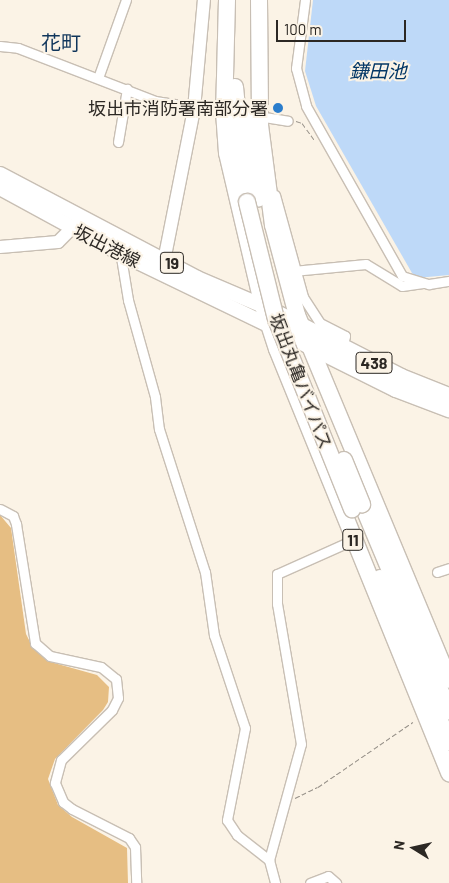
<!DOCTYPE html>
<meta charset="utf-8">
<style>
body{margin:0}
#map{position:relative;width:449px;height:883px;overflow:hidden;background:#fbf3e6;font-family:Barlow,"Noto Sans JP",sans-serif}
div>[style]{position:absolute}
.green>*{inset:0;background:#e6be83}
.water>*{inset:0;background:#bed9f8}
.path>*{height:1px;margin-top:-0.5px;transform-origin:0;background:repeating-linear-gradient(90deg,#979189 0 5px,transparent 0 7.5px)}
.roads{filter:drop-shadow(1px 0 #c8bfb4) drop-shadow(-1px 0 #c8bfb4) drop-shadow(0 1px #c8bfb4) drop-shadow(0 -1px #c8bfb4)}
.street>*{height:9px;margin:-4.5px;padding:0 4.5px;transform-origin:4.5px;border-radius:4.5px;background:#fff}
.secondary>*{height:12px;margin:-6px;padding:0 6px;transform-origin:6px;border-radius:6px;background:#fff}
.primary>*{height:14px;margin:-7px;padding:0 7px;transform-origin:7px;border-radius:7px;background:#fff}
.highway>*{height:16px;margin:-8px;padding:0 8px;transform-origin:8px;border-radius:8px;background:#fff}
.bridges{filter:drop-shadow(1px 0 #c8bfb4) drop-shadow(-1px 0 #c8bfb4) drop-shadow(0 1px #c8bfb4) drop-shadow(0 -1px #c8bfb4)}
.highway-bridge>*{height:16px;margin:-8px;padding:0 8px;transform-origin:8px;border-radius:8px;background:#fff}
.dots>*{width:14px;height:14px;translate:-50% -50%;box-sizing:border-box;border:2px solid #fbf3e6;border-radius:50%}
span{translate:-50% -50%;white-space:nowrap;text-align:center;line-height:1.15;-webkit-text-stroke:4px #fbf3e6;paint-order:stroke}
.shield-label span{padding:1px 4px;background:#fbf3e6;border:1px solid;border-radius:4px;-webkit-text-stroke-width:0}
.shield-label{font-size:16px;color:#2c2824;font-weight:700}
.poi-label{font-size:18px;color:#2c2824}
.right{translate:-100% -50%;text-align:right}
.street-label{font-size:18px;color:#2c2824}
.water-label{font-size:19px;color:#033766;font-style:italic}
.quarter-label{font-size:20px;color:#0f355b}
.north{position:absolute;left:389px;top:823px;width:50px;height:50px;-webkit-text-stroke:4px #fbf3e6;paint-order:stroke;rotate:280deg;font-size:14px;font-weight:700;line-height:20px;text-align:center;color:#2c2824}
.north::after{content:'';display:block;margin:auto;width:18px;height:22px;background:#2c2824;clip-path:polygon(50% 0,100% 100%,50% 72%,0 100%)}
.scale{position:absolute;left:276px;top:20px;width:130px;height:22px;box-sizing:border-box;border:2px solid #2c2824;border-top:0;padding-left:6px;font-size:15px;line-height:18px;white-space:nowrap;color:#2c2824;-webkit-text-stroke:4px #fbf3e6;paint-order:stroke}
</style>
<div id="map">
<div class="green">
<div style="clip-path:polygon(0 515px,11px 528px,26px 634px,32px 646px,47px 661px,97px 675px,109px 687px,108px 702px,103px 710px,55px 759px,48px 779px,58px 805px,72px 817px,127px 848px,128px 883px,0 883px)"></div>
</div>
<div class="water">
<div style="clip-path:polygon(313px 0,449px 0,449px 275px,417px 278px,412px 273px,316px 106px,305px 71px)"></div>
</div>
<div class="path">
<div style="left:296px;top:121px;width:6px;rotate:18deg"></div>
<div style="left:302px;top:123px;width:22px;rotate:54deg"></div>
<div style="left:295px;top:798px;width:25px;rotate:-26deg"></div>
<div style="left:318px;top:787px;width:115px;rotate:-34.4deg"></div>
</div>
<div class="roads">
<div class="street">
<div style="left:305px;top:0;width:69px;rotate:97.5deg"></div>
<div style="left:296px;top:68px;width:39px;rotate:75deg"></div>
<div style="left:306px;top:106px;width:195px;rotate:60.5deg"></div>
<div style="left:402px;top:276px;width:28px;rotate:17deg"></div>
<div style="left:429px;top:284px;width:20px;rotate:-9deg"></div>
<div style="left:0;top:46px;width:18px;rotate:6deg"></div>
<div style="left:18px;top:48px;width:147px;rotate:21.1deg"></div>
<div style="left:155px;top:101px;width:72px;rotate:8.8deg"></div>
<div style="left:98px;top:78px;width:83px;rotate:-70.3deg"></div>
<div style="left:258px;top:116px;width:30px;rotate:9deg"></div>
<div style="left:118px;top:142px;width:54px;rotate:-80.4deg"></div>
<div style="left:275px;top:195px;width:106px;rotate:74.6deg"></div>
<div style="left:303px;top:297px;width:31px;rotate:57deg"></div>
<div style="left:320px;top:323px;width:28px;rotate:27deg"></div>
<div style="left:345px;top:336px;width:13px;rotate:103deg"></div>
<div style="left:120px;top:251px;width:50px;rotate:80.7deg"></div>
<div style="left:128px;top:300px;width:101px;rotate:74.4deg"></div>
<div style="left:155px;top:397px;width:32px;rotate:83deg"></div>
<div style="left:159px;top:429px;width:150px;rotate:72.2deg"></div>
<div style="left:205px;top:572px;width:64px;rotate:81.9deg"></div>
<div style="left:214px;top:635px;width:98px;rotate:71.6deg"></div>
<div style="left:245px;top:728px;width:94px;rotate:101.1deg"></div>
<div style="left:227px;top:820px;width:18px;rotate:56deg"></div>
<div style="left:237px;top:835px;width:41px;rotate:38deg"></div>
<div style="left:269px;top:860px;width:24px;rotate:75deg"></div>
<div style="left:293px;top:271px;width:73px;rotate:-5.5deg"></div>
<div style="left:366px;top:264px;width:42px;rotate:31.4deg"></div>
<div style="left:402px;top:286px;width:21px;rotate:-8deg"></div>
<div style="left:0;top:509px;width:15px;rotate:28deg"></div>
<div style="left:13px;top:516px;width:9px;rotate:69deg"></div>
<div style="left:16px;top:524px;width:121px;rotate:80.9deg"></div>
<div style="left:35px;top:643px;width:20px;rotate:41deg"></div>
<div style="left:50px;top:656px;width:52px;rotate:12.2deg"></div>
<div style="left:101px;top:667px;width:19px;rotate:39deg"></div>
<div style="left:116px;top:679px;width:19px;rotate:84deg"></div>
<div style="left:118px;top:698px;width:13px;rotate:117deg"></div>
<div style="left:112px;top:710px;width:71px;rotate:135.6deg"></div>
<div style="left:61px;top:760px;width:24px;rotate:105deg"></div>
<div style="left:55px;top:783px;width:21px;rotate:67deg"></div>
<div style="left:63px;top:802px;width:11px;rotate:38deg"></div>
<div style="left:72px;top:809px;width:64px;rotate:27deg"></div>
<div style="left:129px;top:838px;width:11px;rotate:56deg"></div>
<div style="left:135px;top:847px;width:36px;rotate:88deg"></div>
<div style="left:437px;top:572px;width:13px;rotate:-18deg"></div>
<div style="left:269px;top:860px;width:120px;rotate:-74.6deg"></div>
<div style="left:301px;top:744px;width:142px;rotate:-99.7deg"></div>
<div style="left:277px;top:604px;width:30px;rotate:-90deg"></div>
<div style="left:277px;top:574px;width:83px;rotate:-24.1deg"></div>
<div style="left:310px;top:883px;width:19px;rotate:-21deg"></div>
<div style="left:328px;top:876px;width:11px;rotate:41deg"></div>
</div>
<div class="secondary">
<div style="left:0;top:247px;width:58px;rotate:-4.9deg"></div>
<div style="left:58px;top:242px;width:31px;rotate:-45deg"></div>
<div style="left:162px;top:271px;width:165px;rotate:-78.8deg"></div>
<div style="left:194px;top:109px;width:109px;rotate:-84.8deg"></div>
</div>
<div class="primary">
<div style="left:0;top:174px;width:223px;rotate:27.8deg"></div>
<div style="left:197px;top:278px;width:72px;rotate:23deg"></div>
<div style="left:0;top:188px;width:138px;rotate:28.6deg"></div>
<div style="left:121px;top:254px;width:165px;rotate:25.8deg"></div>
</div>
<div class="highway">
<div style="left:227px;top:0;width:112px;rotate:91.5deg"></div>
<div style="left:224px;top:112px;width:41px;rotate:85.8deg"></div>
<div style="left:227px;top:153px;width:157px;rotate:76.8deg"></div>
<div style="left:263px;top:306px;width:45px;rotate:72deg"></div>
<div style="left:277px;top:349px;width:458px;rotate:67.9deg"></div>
<div style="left:259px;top:0;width:125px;rotate:89.5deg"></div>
<div style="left:260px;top:125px;width:101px;rotate:82.6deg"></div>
<div style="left:273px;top:225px;width:93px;rotate:75.1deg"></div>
<div style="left:297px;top:315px;width:395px;rotate:67.4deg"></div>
<div style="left:235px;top:87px;width:111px;rotate:84.3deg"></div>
<div style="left:249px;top:117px;width:82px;rotate:83.7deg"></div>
<div style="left:265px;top:307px;width:153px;rotate:27.2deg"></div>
<div style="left:401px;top:377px;width:52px;rotate:21.6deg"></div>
<div style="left:274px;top:328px;width:136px;rotate:26.6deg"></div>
<div style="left:396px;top:389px;width:57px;rotate:20.7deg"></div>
<div style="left:362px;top:504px;width:225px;rotate:67.2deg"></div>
<div style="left:380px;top:578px;width:178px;rotate:67.2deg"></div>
</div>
</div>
<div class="bridges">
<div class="highway-bridge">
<div style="left:247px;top:202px;width:121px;rotate:76.1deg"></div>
<div style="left:276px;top:319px;width:205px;rotate:68.2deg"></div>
<div style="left:344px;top:460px;width:48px;rotate:67.8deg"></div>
</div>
</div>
<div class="dots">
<div style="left:278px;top:108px;background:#2b7dcc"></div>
</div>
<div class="shield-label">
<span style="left:172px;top:263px">19</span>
<span style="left:374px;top:363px">438</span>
<span style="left:353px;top:540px">11</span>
</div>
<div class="poi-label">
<span class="right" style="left:268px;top:108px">坂出市消防署南部分署</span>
</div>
<div class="street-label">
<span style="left:107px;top:246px;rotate:27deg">坂出港線</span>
<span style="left:301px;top:381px;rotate:69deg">坂出丸亀バイパス</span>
</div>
<div class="water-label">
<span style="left:378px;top:71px">鎌田池</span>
</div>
<div class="quarter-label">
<span style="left:61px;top:42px">花町</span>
</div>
<div class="north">N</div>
<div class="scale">100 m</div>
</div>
